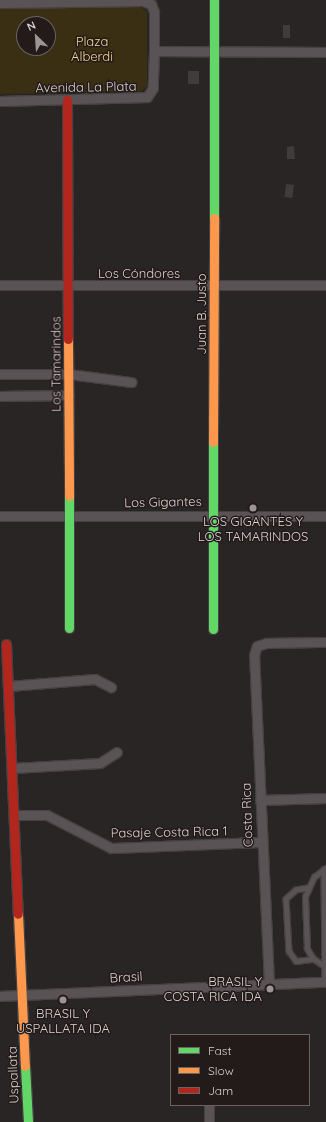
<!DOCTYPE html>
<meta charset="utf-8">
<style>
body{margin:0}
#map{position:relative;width:326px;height:1122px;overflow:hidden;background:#2a2525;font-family:Quicksand,sans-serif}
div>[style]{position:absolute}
.green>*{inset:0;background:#3a2f12}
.building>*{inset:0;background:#403c3b;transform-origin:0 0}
.roads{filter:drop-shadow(1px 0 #454141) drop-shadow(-1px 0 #454141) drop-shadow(0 1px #454141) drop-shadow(0 -1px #454141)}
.lane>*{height:4.5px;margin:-2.25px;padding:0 2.25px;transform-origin:2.25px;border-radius:2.25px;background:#5a5355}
.street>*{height:9px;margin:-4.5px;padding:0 4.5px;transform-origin:4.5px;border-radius:4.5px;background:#5a5355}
.fast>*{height:9px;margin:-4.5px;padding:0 4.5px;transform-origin:4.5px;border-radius:4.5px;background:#63d668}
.slow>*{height:9px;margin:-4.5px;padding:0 4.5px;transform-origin:4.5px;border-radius:4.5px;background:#ff974d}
.jam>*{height:9px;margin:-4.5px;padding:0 4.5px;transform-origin:4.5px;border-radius:4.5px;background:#b3261e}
.dots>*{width:11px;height:11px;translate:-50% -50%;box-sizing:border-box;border:2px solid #231a1a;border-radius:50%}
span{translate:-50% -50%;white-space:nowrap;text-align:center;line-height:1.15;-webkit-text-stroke:3px #231a1a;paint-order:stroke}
.park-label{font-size:13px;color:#f3d990}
.street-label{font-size:13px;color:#d8d1d1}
.poi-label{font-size:13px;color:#d8d1d1}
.right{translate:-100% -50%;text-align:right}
.legend{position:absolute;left:170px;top:1034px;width:140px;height:72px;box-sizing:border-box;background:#231a1a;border:1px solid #6b6363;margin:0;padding:5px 7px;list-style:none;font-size:12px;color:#d8d1d1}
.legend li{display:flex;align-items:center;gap:8px;height:20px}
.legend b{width:20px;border:1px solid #6b6363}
.north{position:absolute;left:16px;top:16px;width:40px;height:40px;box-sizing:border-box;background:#231a1a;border:1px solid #6b6363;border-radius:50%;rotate:335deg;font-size:11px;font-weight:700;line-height:16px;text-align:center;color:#d8d1d1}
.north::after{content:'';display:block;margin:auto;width:14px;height:18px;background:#9b9595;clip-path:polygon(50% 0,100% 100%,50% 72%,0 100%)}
</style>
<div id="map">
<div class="green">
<div style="clip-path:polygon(evenodd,141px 7px,147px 12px,147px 86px,141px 91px,0 94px,0 8px,141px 7px,24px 24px,48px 24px,48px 48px,24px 48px,24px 24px)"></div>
</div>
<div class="building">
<div style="left:283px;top:25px;width:7px;height:13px"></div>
<div style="left:188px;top:71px;width:11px;height:13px"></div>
<div style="clip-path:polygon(294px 146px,295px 159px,287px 159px,287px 147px)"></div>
<div style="left:286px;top:184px;width:8px;height:13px;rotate:7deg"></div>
</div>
<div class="roads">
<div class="lane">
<div style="left:324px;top:869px;width:113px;rotate:89.5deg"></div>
<div style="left:308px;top:888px;width:12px;rotate:171deg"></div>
<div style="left:296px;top:890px;width:13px;rotate:138deg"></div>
<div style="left:286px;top:899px;width:52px;rotate:86.7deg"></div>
<div style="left:289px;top:951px;width:12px;rotate:55deg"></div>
<div style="left:296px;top:961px;width:17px;rotate:-7deg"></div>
<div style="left:325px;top:967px;width:14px;rotate:-146deg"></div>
<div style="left:313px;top:959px;width:12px;rotate:-121deg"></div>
<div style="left:307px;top:949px;width:52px;rotate:-92.2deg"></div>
<div style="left:305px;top:897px;width:22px;rotate:-66deg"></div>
<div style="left:314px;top:877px;width:15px;rotate:-37deg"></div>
</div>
<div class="street">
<div style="left:0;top:3px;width:143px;rotate:-0.8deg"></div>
<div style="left:143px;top:1px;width:9px;rotate:21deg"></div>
<div style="left:151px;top:4px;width:9px;rotate:69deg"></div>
<div style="left:154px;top:12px;width:39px;rotate:90deg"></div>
<div style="left:154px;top:51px;width:37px;rotate:92deg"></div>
<div style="left:153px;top:88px;width:11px;rotate:124deg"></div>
<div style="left:147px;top:97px;width:147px;rotate:178.4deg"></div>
<div style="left:154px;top:51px;width:172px;rotate:0.3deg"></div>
<div style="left:0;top:285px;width:326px"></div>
<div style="left:0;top:374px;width:69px"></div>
<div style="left:69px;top:374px;width:63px;rotate:7.4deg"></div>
<div style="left:0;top:396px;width:69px;rotate:-0.8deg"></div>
<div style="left:0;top:516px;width:326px"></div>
<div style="left:9px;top:686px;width:86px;rotate:-4.7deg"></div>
<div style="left:95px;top:679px;width:18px;rotate:27deg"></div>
<div style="left:13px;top:768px;width:87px;rotate:-3.3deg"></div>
<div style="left:100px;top:763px;width:20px;rotate:-33deg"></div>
<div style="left:260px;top:800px;width:66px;rotate:-1.7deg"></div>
<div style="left:14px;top:815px;width:33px"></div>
<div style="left:47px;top:815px;width:72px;rotate:27.3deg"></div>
<div style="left:111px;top:848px;width:150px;rotate:-2.3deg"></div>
<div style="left:269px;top:983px;width:328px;rotate:-92.6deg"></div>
<div style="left:254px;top:655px;width:9px;rotate:-72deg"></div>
<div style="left:257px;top:646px;width:9px;rotate:-18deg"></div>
<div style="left:266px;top:643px;width:60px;rotate:-1deg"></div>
<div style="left:0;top:996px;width:326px;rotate:-2.5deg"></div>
<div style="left:209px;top:1105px;width:17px;rotate:90deg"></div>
</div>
<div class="fast">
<div style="left:214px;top:218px;width:218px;rotate:-90deg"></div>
<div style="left:69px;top:496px;width:132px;rotate:90deg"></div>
<div style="left:213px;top:629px;width:187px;rotate:-90deg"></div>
<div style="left:25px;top:1066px;width:56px;rotate:86.9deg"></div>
</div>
<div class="slow">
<div style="left:68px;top:339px;width:157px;rotate:89.6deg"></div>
<div style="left:213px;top:442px;width:224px;rotate:-89.7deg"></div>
<div style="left:18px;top:914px;width:152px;rotate:87.4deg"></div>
</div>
<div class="jam">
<div style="left:67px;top:100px;width:239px;rotate:89.8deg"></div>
<div style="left:6px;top:644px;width:270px;rotate:87.5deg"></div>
</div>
</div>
<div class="dots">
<div style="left:253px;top:508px;background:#9b9595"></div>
<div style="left:270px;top:989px;background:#9b9595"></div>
<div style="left:63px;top:1000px;background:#9b9595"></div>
</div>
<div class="park-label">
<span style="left:92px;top:49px">Plaza<br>Alberdi</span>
</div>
<div class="street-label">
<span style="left:86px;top:87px;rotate:-1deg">Avenida La Plata</span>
<span style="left:139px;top:273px">Los Cóndores</span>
<span style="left:201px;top:314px;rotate:-90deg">Juan B. Justo</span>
<span style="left:56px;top:364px;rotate:-90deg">Los Tamarindos</span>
<span style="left:163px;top:502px;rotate:-1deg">Los Gigantes</span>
<span style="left:247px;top:815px;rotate:-92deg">Costa Rica</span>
<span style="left:169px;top:832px;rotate:-1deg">Pasaje Costa Rica 1</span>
<span style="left:126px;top:977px;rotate:-3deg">Brasil</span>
<span style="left:13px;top:1075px;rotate:-92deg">Uspallata</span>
</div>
<div class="poi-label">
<span style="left:253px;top:529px">LOS GIGANTES Y<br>LOS TAMARINDOS</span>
<span class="right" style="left:262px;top:989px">BRASIL Y<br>COSTA RICA IDA</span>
<span style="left:63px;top:1021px">BRASIL Y<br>USPALLATA IDA</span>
</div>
<ul class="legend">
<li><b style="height:5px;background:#63d668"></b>Fast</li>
<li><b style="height:5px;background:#ff974d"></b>Slow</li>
<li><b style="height:5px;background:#b3261e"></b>Jam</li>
</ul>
<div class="north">N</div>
</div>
